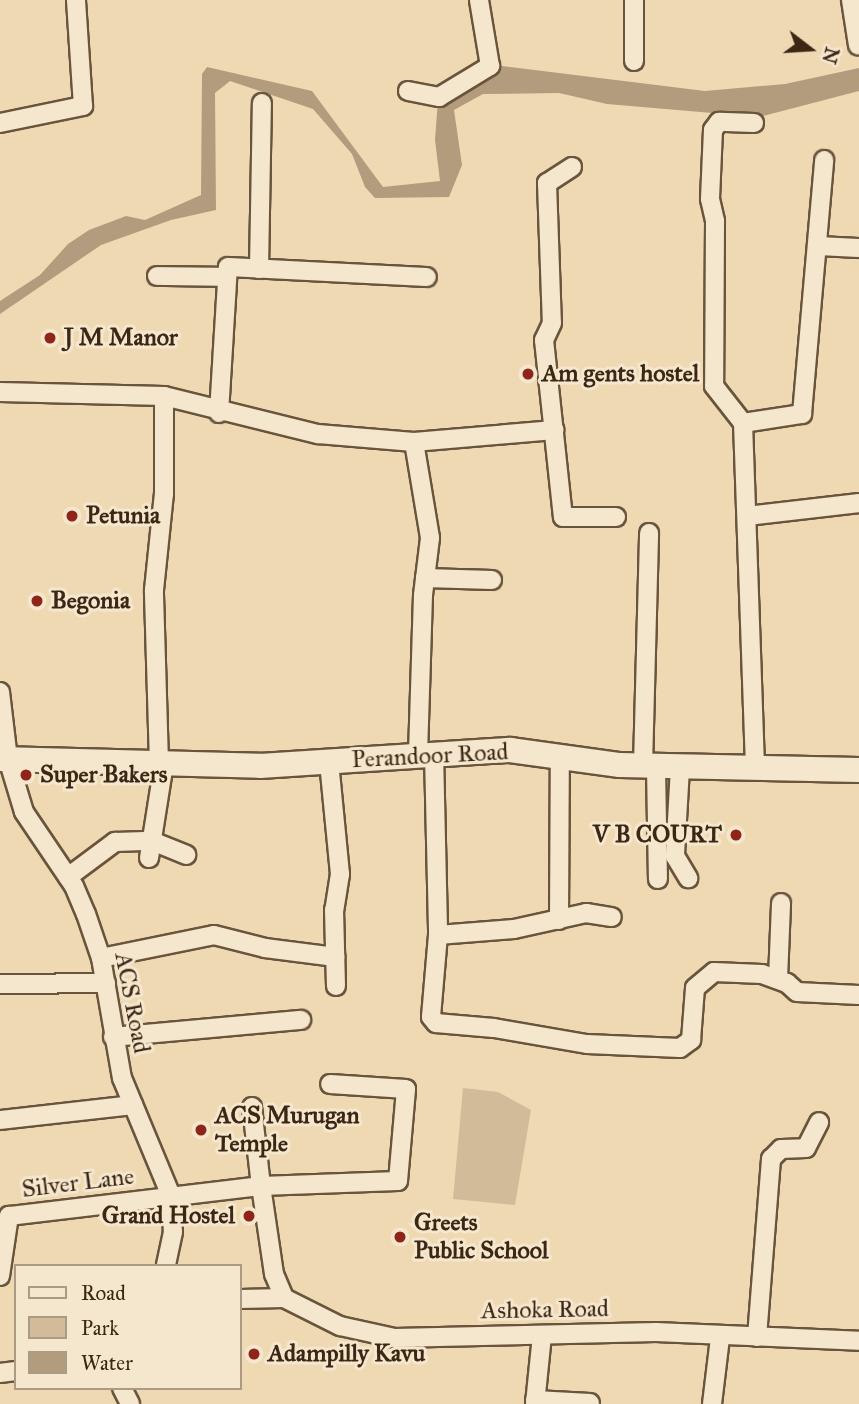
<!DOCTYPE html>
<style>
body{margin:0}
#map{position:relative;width:859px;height:1404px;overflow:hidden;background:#efd9b3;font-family:"IM FELL Great Primer",serif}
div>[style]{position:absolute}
.green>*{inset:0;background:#d1bb98}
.water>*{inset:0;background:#b29c7d}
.roads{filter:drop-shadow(2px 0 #69543c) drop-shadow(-2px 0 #69543c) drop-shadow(0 2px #69543c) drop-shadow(0 -2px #69543c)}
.street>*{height:18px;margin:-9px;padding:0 9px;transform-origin:9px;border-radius:9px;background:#f5e6ce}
.secondary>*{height:24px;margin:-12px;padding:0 12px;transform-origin:12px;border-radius:12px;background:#f5e6ce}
.dots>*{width:19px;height:19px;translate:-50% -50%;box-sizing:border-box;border:4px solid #f5e6ce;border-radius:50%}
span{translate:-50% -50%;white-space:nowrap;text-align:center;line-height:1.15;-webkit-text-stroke:6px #f5e6ce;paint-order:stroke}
.poi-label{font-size:24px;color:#3c2715;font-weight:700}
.left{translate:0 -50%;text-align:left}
.right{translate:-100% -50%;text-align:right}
.street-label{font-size:24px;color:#3c2715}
.legend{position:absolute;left:14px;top:1264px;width:228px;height:126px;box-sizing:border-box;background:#f5e6ce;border:2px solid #ab9a84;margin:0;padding:9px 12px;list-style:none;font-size:21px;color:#3c2715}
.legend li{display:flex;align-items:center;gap:14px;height:35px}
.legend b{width:35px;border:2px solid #ab9a84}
.north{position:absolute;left:775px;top:14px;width:70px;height:70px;-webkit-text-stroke:5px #f5e6ce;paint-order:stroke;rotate:107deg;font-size:19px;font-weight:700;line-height:28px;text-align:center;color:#3c2715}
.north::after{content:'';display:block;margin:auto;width:24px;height:32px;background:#3c2715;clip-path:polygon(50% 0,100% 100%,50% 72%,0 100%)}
</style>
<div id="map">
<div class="green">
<div style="clip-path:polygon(463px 1088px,498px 1092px,531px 1110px,515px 1205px,453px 1199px)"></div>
</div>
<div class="water">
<div style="clip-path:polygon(502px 66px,705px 91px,785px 84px,859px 68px,859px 91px,759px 117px,607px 104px,559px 93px,483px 94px,454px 110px,462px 165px,449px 197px,375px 198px,365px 187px,352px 154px,313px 109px,230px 81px,215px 93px,216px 210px,171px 220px,101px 245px,0 314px,0 301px,40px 275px,68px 244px,89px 230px,126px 216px,145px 220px,201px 195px,202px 74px,207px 67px,312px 91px,383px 187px,440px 181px,435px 140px,438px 99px)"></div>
</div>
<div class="roads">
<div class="street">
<div style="left:851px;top:0;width:46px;rotate:81.2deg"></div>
<div style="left:634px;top:61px;width:61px;rotate:-90deg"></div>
<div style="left:408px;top:91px;width:32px;rotate:11deg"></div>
<div style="left:439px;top:97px;width:60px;rotate:-31.3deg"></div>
<div style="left:490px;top:66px;width:67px;rotate:-99.5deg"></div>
<div style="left:0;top:123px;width:85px;rotate:-11.6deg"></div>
<div style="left:83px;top:106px;width:106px;rotate:-93.8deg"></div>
<div style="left:754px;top:123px;width:35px;rotate:-178deg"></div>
<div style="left:719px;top:122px;width:10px;rotate:127deg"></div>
<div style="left:713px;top:130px;width:69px;rotate:92.5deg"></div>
<div style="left:710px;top:199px;width:23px;rotate:77deg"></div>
<div style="left:715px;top:221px;width:165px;rotate:90.3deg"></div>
<div style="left:714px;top:386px;width:47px;rotate:51.9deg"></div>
<div style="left:743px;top:423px;width:346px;rotate:88deg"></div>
<div style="left:572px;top:167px;width:30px;rotate:147deg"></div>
<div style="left:547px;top:183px;width:140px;rotate:88deg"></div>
<div style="left:552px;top:323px;width:19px;rotate:115deg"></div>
<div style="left:544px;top:340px;width:178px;rotate:83.9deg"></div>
<div style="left:563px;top:517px;width:53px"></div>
<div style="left:818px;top:246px;width:41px;rotate:2.8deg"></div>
<div style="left:259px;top:269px;width:166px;rotate:-89deg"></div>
<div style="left:157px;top:276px;width:70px;rotate:0.8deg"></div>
<div style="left:0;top:392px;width:164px;rotate:1.4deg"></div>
<div style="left:164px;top:396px;width:159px;rotate:13.9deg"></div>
<div style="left:318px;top:434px;width:96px;rotate:4.8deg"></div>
<div style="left:414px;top:442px;width:141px;rotate:-4.9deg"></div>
<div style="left:219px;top:413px;width:146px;rotate:-86.5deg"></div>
<div style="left:228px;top:267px;width:199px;rotate:2.9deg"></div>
<div style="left:743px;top:423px;width:60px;rotate:-8.7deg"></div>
<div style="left:802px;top:414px;width:255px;rotate:-85deg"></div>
<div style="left:414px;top:442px;width:97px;rotate:80.5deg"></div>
<div style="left:430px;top:538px;width:57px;rotate:97deg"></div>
<div style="left:423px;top:595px;width:158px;rotate:91.8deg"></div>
<div style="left:747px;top:516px;width:113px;rotate:-6.6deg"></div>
<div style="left:425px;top:578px;width:67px;rotate:1.7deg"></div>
<div style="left:0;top:692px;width:67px;rotate:83.2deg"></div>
<div style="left:8px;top:759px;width:55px;rotate:73.2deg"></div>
<div style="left:24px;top:812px;width:89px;rotate:56deg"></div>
<div style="left:74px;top:886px;width:30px;rotate:67deg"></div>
<div style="left:86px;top:914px;width:46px;rotate:71.2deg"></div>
<div style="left:101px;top:958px;width:122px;rotate:80.1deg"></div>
<div style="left:122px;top:1078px;width:128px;rotate:67.4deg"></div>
<div style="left:171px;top:1196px;width:36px;rotate:87deg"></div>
<div style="left:173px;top:1232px;width:35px;rotate:102deg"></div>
<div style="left:434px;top:753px;width:182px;rotate:88.7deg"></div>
<div style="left:438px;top:935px;width:82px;rotate:94.9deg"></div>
<div style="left:431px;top:1017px;width:8px;rotate:50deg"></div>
<div style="left:436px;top:1023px;width:58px;rotate:4.9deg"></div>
<div style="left:494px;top:1028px;width:94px;rotate:9.8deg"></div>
<div style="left:587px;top:1044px;width:93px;rotate:2.5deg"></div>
<div style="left:680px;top:1048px;width:14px;rotate:-36deg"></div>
<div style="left:691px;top:1040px;width:52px;rotate:-85.6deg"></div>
<div style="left:695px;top:988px;width:25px;rotate:-40deg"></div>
<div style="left:714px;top:972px;width:48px;rotate:2.4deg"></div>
<div style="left:762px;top:974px;width:27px;rotate:20deg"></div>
<div style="left:787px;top:983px;width:13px;rotate:42deg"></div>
<div style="left:797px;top:992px;width:62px;rotate:2.8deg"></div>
<div style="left:329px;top:762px;width:113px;rotate:84.4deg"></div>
<div style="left:340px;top:874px;width:36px;rotate:99deg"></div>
<div style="left:334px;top:910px;width:76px;rotate:88.5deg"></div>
<div style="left:159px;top:763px;width:173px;rotate:-91.7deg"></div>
<div style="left:154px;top:590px;width:97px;rotate:-84.1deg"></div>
<div style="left:164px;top:494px;width:98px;rotate:-90deg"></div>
<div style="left:643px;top:766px;width:233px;rotate:-88.5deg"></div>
<div style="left:656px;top:767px;width:112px;rotate:89deg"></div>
<div style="left:680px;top:768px;width:88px;rotate:93.3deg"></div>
<div style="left:675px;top:856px;width:26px;rotate:59deg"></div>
<div style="left:149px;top:858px;width:96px;rotate:-81deg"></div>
<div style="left:68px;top:877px;width:59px;rotate:-36.7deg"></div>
<div style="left:115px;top:842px;width:37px;rotate:-2deg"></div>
<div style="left:152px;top:841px;width:37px;rotate:22deg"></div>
<div style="left:559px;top:920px;width:164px;rotate:-89.7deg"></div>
<div style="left:438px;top:935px;width:76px;rotate:-4.5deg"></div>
<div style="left:514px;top:929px;width:74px;rotate:-12.5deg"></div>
<div style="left:586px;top:913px;width:26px;rotate:9deg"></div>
<div style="left:101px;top:958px;width:115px;rotate:-11.5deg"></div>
<div style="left:214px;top:935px;width:53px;rotate:14.3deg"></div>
<div style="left:265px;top:948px;width:71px;rotate:7.3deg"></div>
<div style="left:778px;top:979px;width:76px;rotate:-87.7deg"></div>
<div style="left:0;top:984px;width:106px;rotate:-0.5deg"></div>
<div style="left:113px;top:1037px;width:189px;rotate:-5.2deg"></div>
<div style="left:252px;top:1107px;width:80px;rotate:83.5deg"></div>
<div style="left:261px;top:1186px;width:137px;rotate:-2.1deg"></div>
<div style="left:398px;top:1181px;width:92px;rotate:-85deg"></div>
<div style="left:406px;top:1089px;width:76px;rotate:-176.2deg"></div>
<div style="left:0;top:1120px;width:134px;rotate:-6.4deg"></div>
<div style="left:0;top:1276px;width:61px;rotate:-81.5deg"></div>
<div style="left:9px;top:1216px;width:254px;rotate:-6.8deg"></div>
<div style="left:261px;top:1186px;width:89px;rotate:81.6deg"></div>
<div style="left:274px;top:1274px;width:26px;rotate:67deg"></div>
<div style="left:240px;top:1299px;width:44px;rotate:-1.3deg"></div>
<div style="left:284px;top:1298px;width:63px;rotate:26.6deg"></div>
<div style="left:340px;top:1326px;width:56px;rotate:12.3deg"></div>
<div style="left:395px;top:1338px;width:261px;rotate:-1.3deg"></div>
<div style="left:656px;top:1332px;width:203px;rotate:2.5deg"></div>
<div style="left:757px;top:1337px;width:179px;rotate:-85.5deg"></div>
<div style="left:771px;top:1159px;width:14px;rotate:-45deg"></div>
<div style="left:781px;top:1149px;width:25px;rotate:-2deg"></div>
<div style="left:806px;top:1148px;width:29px;rotate:-63deg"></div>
<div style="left:0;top:1373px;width:16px;rotate:-7deg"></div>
<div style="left:122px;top:1388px;width:18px;rotate:63deg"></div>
<div style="left:535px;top:1400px;width:55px;rotate:3.1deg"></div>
<div style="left:535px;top:1404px;width:69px;rotate:-84.2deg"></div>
<div style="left:712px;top:1404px;width:66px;rotate:-83.1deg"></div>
</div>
<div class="secondary">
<div style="left:0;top:759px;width:260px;rotate:1.5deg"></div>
<div style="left:260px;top:766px;width:251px;rotate:-3.7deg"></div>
<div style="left:510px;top:750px;width:111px;rotate:7.8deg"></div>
<div style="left:620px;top:765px;width:239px;rotate:1.2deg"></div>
</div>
</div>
<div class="dots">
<div style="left:50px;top:338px;background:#8f2418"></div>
<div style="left:528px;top:374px;background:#8f2418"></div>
<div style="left:72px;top:516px;background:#8f2418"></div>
<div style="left:37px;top:601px;background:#8f2418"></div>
<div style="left:26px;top:775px;background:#8f2418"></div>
<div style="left:736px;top:835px;background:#8f2418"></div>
<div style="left:201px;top:1130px;background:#8f2418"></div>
<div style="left:249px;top:1216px;background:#8f2418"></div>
<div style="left:400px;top:1237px;background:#8f2418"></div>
<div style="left:254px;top:1354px;background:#8f2418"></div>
</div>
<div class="poi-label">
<span class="left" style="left:64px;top:338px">J M Manor</span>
<span class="left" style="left:542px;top:374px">Am gents hostel</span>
<span class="left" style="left:86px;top:516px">Petunia</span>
<span class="left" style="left:51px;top:601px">Begonia</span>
<span class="left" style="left:40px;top:775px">Super Bakers</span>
<span class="right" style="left:722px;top:835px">V B COURT</span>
<span class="left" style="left:215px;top:1130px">ACS Murugan<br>Temple</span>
<span class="right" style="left:235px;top:1216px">Grand Hostel</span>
<span class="left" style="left:414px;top:1237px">Greets<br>Public School</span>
<span class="left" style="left:268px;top:1354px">Adampilly Kavu</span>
</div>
<div class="street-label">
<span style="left:430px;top:756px;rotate:-3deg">Perandoor Road</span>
<span style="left:132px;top:1003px;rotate:79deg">ACS Road</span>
<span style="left:78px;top:1183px;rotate:-7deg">Silver Lane</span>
<span style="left:545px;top:1310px;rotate:-1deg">Ashoka Road</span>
</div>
<ul class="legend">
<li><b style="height:9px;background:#f5e6ce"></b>Road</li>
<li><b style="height:19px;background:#d1bb98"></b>Park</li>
<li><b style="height:19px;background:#b29c7d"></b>Water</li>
</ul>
<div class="north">N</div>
</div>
